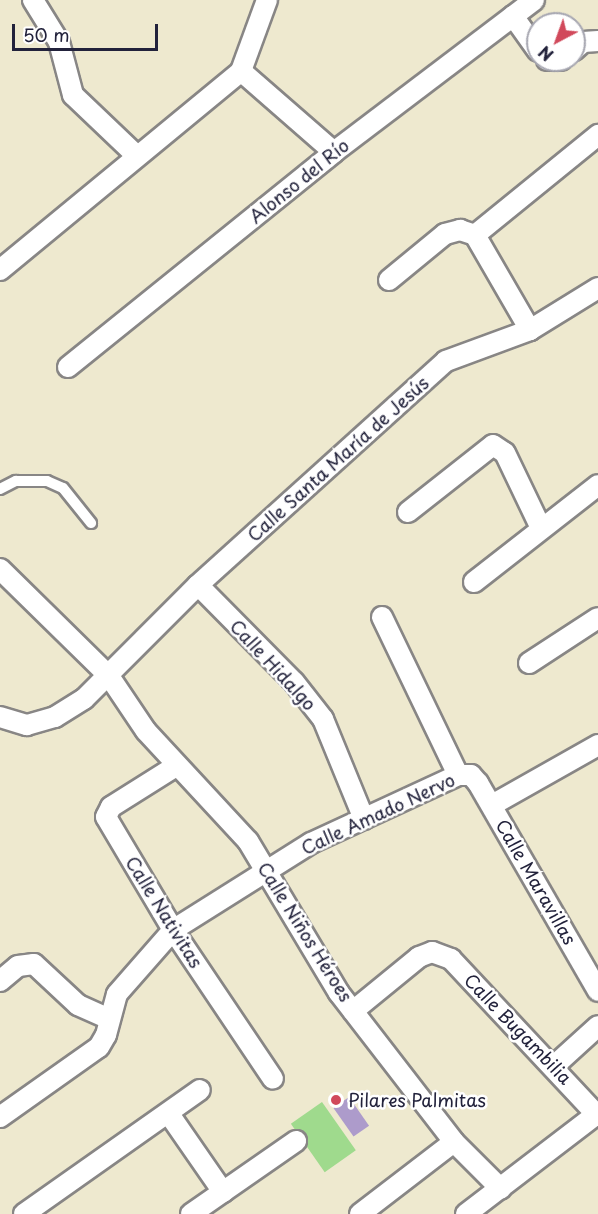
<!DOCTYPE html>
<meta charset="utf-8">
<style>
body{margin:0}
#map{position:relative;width:598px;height:1214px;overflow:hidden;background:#eee9cf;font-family:"Playpen Sans",sans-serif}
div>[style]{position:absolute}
.green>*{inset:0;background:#9fda8d;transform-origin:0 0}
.building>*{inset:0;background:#ad9bcb;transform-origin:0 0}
.roads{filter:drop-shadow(2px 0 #888685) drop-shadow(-2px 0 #888685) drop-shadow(0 2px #888685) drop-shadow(0 -2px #888685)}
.lane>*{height:10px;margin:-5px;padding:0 5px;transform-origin:5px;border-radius:5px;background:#fff}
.street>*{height:20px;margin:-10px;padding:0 10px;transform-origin:10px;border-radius:10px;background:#fff}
.dots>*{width:16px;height:16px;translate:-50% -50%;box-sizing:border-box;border:3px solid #fff;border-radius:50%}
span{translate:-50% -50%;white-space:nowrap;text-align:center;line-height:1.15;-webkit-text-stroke:5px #fff;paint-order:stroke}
.street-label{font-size:18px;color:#22223b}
.poi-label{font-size:18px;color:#22223b}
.left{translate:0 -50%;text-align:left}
.north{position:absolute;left:526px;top:12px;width:60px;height:60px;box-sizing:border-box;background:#fff;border:2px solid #a7a7b1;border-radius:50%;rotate:221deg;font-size:16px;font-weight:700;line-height:24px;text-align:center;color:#22223b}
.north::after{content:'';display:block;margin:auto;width:21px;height:27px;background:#d1495b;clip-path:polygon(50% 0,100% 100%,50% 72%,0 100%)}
.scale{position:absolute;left:12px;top:24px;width:146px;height:27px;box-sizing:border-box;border:3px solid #22223b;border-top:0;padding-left:8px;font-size:18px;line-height:21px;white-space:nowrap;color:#22223b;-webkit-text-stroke:4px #fff;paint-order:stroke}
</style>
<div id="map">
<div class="green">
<div style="left:322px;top:1102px;width:59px;height:38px;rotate:55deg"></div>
</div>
<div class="building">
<div style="left:349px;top:1097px;width:35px;height:19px;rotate:55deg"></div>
</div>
<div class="roads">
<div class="lane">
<div style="left:0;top:489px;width:18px;rotate:-27deg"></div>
<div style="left:16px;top:481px;width:31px"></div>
<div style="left:47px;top:481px;width:17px;rotate:24deg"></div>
<div style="left:63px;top:488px;width:45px;rotate:51.3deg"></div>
</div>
<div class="street">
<div style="left:33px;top:0;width:49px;rotate:58.2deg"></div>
<div style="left:59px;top:42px;width:55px;rotate:75.2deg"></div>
<div style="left:73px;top:95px;width:88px;rotate:43.6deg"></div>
<div style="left:513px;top:16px;width:43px;rotate:54.5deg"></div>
<div style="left:574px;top:50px;width:12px;rotate:-42deg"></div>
<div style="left:583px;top:42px;width:15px;rotate:-4deg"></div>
<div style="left:547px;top:60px;width:14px"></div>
<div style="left:241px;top:71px;width:123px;rotate:41.1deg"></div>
<div style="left:475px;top:235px;width:159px;rotate:-39.1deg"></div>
<div style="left:475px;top:235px;width:110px;rotate:59.9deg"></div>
<div style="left:0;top:270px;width:313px;rotate:-39.5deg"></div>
<div style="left:241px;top:71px;width:76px;rotate:-69.9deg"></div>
<div style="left:389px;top:280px;width:72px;rotate:-39.4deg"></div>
<div style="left:445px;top:234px;width:16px;rotate:-15deg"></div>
<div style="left:460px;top:230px;width:16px;rotate:18deg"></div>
<div style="left:68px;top:367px;width:342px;rotate:-38.9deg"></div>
<div style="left:334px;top:152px;width:251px;rotate:-37.2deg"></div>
<div style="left:408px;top:512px;width:108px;rotate:-38.2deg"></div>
<div style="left:493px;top:445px;width:14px;rotate:34deg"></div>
<div style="left:505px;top:453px;width:83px;rotate:64.4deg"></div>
<div style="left:0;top:569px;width:153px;rotate:44.5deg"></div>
<div style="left:109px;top:676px;width:66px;rotate:56.1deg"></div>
<div style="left:146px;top:731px;width:150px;rotate:47.2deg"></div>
<div style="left:248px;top:841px;width:177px;rotate:59.1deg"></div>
<div style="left:339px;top:993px;width:188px;rotate:52.3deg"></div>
<div style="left:454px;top:1142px;width:66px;rotate:45deg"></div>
<div style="left:474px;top:582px;width:157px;rotate:-38deg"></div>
<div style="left:198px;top:585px;width:136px;rotate:45.3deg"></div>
<div style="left:294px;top:682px;width:47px;rotate:51.9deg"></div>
<div style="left:323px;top:719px;width:108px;rotate:67.7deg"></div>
<div style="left:382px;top:617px;width:175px;rotate:64.3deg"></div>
<div style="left:529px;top:663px;width:82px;rotate:-33.1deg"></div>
<div style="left:0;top:717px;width:28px;rotate:17deg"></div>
<div style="left:27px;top:725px;width:29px;rotate:-16deg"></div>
<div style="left:55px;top:717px;width:34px;rotate:-32deg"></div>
<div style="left:84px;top:699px;width:161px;rotate:-45deg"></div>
<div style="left:198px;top:585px;width:334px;rotate:-42.1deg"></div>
<div style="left:446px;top:361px;width:90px;rotate:-20.3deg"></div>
<div style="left:530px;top:330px;width:80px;rotate:-31.7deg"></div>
<div style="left:176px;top:766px;width:77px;rotate:147.8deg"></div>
<div style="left:111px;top:807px;width:11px;rotate:117deg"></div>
<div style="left:106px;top:817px;width:131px;rotate:59.3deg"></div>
<div style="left:173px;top:930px;width:179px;rotate:56.1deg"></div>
<div style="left:492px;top:805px;width:122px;rotate:-29.5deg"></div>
<div style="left:0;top:981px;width:23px;rotate:-40deg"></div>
<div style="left:18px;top:966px;width:16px;rotate:-7deg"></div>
<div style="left:34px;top:964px;width:60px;rotate:43deg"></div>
<div style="left:78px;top:1005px;width:34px;rotate:24deg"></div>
<div style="left:353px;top:1011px;width:85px;rotate:-39.3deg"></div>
<div style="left:419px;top:957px;width:14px;rotate:-21deg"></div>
<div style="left:432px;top:952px;width:20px;rotate:20deg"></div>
<div style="left:451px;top:959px;width:215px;rotate:46.9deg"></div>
<div style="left:554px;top:1066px;width:59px;rotate:-42.3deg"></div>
<div style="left:169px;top:1114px;width:95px;rotate:55.3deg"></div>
<div style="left:0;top:1117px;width:121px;rotate:-35.3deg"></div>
<div style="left:99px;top:1047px;width:14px;rotate:-60deg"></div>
<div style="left:106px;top:1035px;width:42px;rotate:-75deg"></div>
<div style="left:117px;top:994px;width:85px;rotate:-48.8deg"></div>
<div style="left:173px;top:930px;width:163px;rotate:-32.2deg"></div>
<div style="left:311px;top:843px;width:162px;rotate:-24.8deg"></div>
<div style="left:458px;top:775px;width:13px"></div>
<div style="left:471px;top:775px;width:11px;rotate:49deg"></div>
<div style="left:478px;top:783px;width:240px;rotate:60deg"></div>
<div style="left:24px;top:1214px;width:215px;rotate:-35.2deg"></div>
<div style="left:191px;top:1214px;width:128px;rotate:-34.8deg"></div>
<div style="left:360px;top:1214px;width:118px;rotate:-37.5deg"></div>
<div style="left:466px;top:1214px;width:165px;rotate:-37.4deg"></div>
</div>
</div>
<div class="dots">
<div style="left:336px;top:1100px;background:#d1495b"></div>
</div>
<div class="street-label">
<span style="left:299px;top:181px;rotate:-39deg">Alonso del Río</span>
<span style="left:338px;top:459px;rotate:-42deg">Calle Santa María de Jesús</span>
<span style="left:273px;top:665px;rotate:47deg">Calle Hidalgo</span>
<span style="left:378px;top:814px;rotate:-25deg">Calle Amado Nervo</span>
<span style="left:536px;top:882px;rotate:60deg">Calle Maravillas</span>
<span style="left:164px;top:912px;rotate:58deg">Calle Nativitas</span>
<span style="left:305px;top:932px;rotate:58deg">Calle Niños Héroes</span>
<span style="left:518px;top:1029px;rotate:46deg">Calle Bugambilia</span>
</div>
<div class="poi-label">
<span class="left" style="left:348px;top:1100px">Pilares Palmitas</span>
</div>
<div class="north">N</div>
<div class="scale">50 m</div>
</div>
